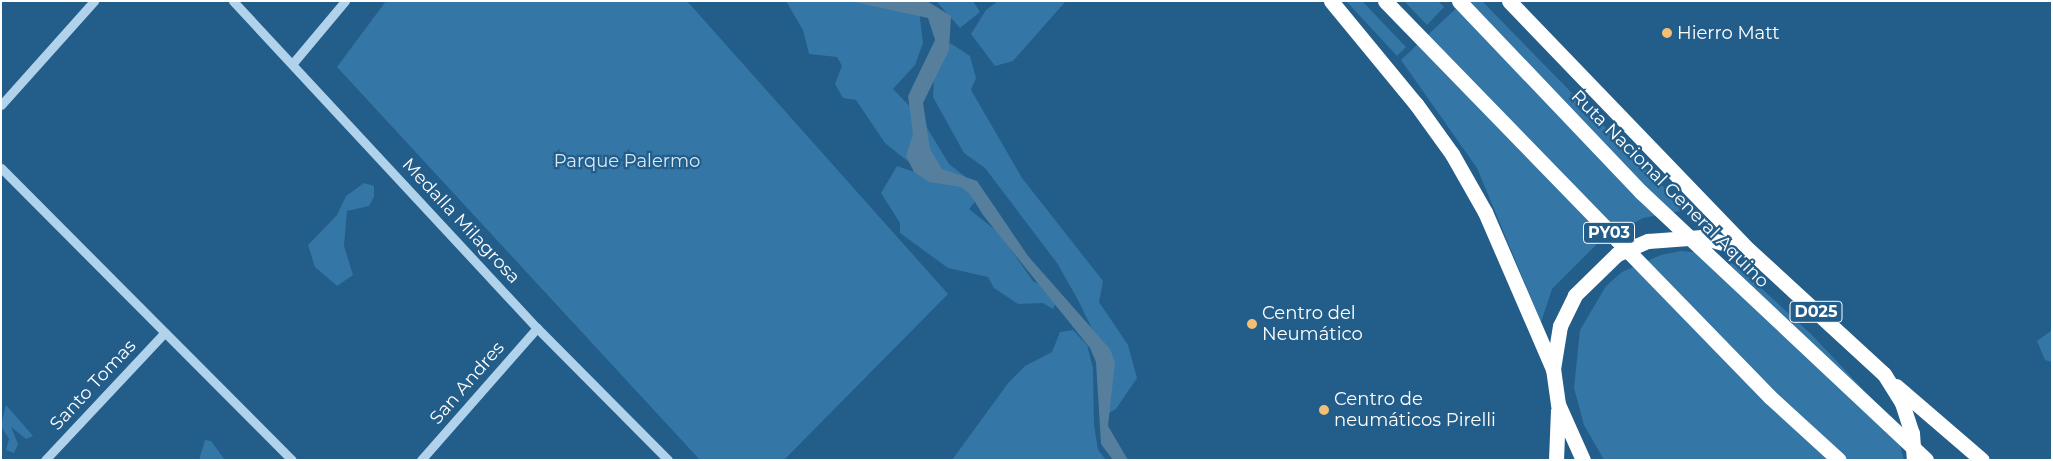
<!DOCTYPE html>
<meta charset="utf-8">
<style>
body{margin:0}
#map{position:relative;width:2053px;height:461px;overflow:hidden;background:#235d8a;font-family:Montserrat,sans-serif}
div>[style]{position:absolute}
.green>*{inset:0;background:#3476a5}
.water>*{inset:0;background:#567f9d}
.minor>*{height:9px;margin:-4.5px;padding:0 4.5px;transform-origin:4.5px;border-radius:4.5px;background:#b0d2ea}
.highway>*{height:15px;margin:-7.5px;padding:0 7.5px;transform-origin:7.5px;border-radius:7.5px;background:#fff}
.highway-bridge>*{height:15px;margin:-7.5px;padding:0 7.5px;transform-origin:7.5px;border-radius:7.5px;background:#fff}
.dots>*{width:14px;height:14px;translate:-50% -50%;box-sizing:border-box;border:2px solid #235d8a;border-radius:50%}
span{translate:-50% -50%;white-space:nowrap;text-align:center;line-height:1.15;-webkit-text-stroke:4.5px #235d8a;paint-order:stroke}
.shield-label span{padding:1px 4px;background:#235d8a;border:1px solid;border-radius:4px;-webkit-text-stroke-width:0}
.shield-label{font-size:16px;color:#fff;font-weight:700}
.poi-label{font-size:18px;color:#fff}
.left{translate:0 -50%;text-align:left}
.park-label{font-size:18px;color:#d5e9f8}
.street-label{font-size:18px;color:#fff}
.frame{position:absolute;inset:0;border:2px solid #fff;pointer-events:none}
</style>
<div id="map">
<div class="green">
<div style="clip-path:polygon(386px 1px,687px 1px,948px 294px,784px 460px,700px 460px,337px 67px)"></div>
<div style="clip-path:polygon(786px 1px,903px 1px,919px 10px,923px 43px,915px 65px,893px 89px,921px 118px,949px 164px,967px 178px,978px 198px,969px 209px,999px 233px,1033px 281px,1043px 286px,1056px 303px,1053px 309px,1043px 303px,1018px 304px,994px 288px,988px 277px,948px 268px,900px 233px,900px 223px,881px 193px,897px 166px,926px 176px,885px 143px,856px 100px,843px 98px,835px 84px,842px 66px,837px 57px,809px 54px,803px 30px)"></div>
<div style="clip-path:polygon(936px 1px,973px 1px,980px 12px,960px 28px)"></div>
<div style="clip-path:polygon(998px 1px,1066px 1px,1013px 61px,995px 66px,971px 34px,986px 10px)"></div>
<div style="clip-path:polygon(1346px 1px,1362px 1px,1406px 47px,1397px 56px)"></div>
<div style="clip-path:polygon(1404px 1px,1438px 1px,1444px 7px,1427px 25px)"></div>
<div style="clip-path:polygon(1464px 1px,1482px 1px,1686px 210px,1643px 218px,1596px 245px,1552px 289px,1541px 322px,1477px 168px,1401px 60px)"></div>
<div style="clip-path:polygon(950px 43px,970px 56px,976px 78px,971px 90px,1022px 178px,1103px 281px,1099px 302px,1128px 345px,1137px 378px,1116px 409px,1107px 414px,1095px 335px,1078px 300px,1057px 263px,985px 168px,964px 153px,933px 97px,934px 76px)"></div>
<div style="clip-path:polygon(364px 183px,374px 186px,374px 197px,369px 206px,347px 211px,344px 246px,353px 275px,337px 286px,315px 267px,308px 245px,337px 215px,346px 196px)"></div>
<div style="clip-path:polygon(1681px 251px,1713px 254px,1737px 266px,1812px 335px,1894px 422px,1904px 460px,1604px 460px,1584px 425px,1574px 388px,1580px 330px,1606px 286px,1622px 272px,1661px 255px)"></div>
<div style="clip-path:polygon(1073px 330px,1087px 345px,1093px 368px,1094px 425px,1098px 450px,1106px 460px,952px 460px,1009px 382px,1025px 366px,1052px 352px,1060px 332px)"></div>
<div style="clip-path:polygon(2052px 330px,2052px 362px,2045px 360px,2037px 341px)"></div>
<div style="clip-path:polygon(6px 405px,33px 436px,26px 439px,11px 427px,18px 444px,14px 453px,6px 450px,9px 439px,1px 426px)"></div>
<div style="clip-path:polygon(205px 440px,211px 441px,225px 460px,199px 460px)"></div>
</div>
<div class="water">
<div style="clip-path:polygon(850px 1px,927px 1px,951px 16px,949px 50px,923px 103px,930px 149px,942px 169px,977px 181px,1028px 256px,1110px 349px,1115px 362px,1108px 426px,1128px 460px,1113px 460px,1101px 444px,1096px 362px,1090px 348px,983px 215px,970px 194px,961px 187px,929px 182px,914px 172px,906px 156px,913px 134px,908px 96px,935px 40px,928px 18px)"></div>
</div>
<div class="minor">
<div style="left:233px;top:1px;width:446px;rotate:47.1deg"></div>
<div style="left:537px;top:328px;width:186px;rotate:45.2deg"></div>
<div style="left:293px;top:63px;width:81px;rotate:-50deg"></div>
<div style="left:1px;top:105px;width:140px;rotate:-48.2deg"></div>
<div style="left:1px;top:168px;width:412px;rotate:45.1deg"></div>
<div style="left:45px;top:460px;width:175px;rotate:-46.8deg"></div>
<div style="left:421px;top:460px;width:176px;rotate:-48.7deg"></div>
</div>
<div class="highway">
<div style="left:1331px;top:1px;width:134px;rotate:50.5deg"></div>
<div style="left:1416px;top:104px;width:62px;rotate:54.2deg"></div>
<div style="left:1452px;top:154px;width:67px;rotate:60.4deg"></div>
<div style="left:1485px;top:212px;width:171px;rotate:66.6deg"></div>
<div style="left:1509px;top:1px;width:346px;rotate:46.1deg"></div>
<div style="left:1749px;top:250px;width:183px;rotate:42.6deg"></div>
<div style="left:1884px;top:374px;width:34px;rotate:58deg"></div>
<div style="left:1902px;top:403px;width:32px;rotate:72deg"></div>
<div style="left:1912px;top:433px;width:27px;rotate:86deg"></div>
<div style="left:1896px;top:386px;width:113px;rotate:40.7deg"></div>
<div style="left:1556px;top:460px;width:50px;rotate:-87.7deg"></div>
<div style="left:1583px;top:460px;width:61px;rotate:-114.1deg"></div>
<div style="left:1558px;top:404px;width:35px;rotate:-98deg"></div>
<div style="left:1553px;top:369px;width:44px;rotate:-80.8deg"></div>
<div style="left:1560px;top:326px;width:34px;rotate:-64deg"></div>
<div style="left:1575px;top:295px;width:59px;rotate:-44.3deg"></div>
<div style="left:1617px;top:254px;width:34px;rotate:-23deg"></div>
<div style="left:1648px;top:241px;width:54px;rotate:-4.2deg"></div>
<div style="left:1702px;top:237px;width:47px;rotate:16.1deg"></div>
</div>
<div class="highway-bridge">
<div style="left:1385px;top:1px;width:552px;rotate:45.81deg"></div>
<div style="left:1770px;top:397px;width:93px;rotate:42.4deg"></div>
<div style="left:1459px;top:1px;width:264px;rotate:46.4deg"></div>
<div style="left:1641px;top:192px;width:391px;rotate:43.2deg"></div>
</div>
<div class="dots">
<div style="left:1667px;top:33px;background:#f5bf73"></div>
<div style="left:1252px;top:324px;background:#f5bf73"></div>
<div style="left:1324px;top:410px;background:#f5bf73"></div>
</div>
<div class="shield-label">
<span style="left:1609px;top:233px">PY03</span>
<span style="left:1816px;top:312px">D025</span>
</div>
<div class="poi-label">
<span class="left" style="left:1677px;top:33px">Hierro Matt</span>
<span class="left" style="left:1262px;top:324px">Centro del<br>Neumático</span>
<span class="left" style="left:1334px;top:410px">Centro de<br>neumáticos Pirelli</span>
</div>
<div class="park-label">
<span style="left:627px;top:161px">Parque Palermo</span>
</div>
<div class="street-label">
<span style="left:1670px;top:189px;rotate:45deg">Ruta Nacional General Aquino</span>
<span style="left:461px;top:221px;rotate:47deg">Medalla Milagrosa</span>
<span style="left:467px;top:383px;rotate:-49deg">San Andres</span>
<span style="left:93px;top:385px;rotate:-47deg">Santo Tomas</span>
</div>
<div class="frame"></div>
</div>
